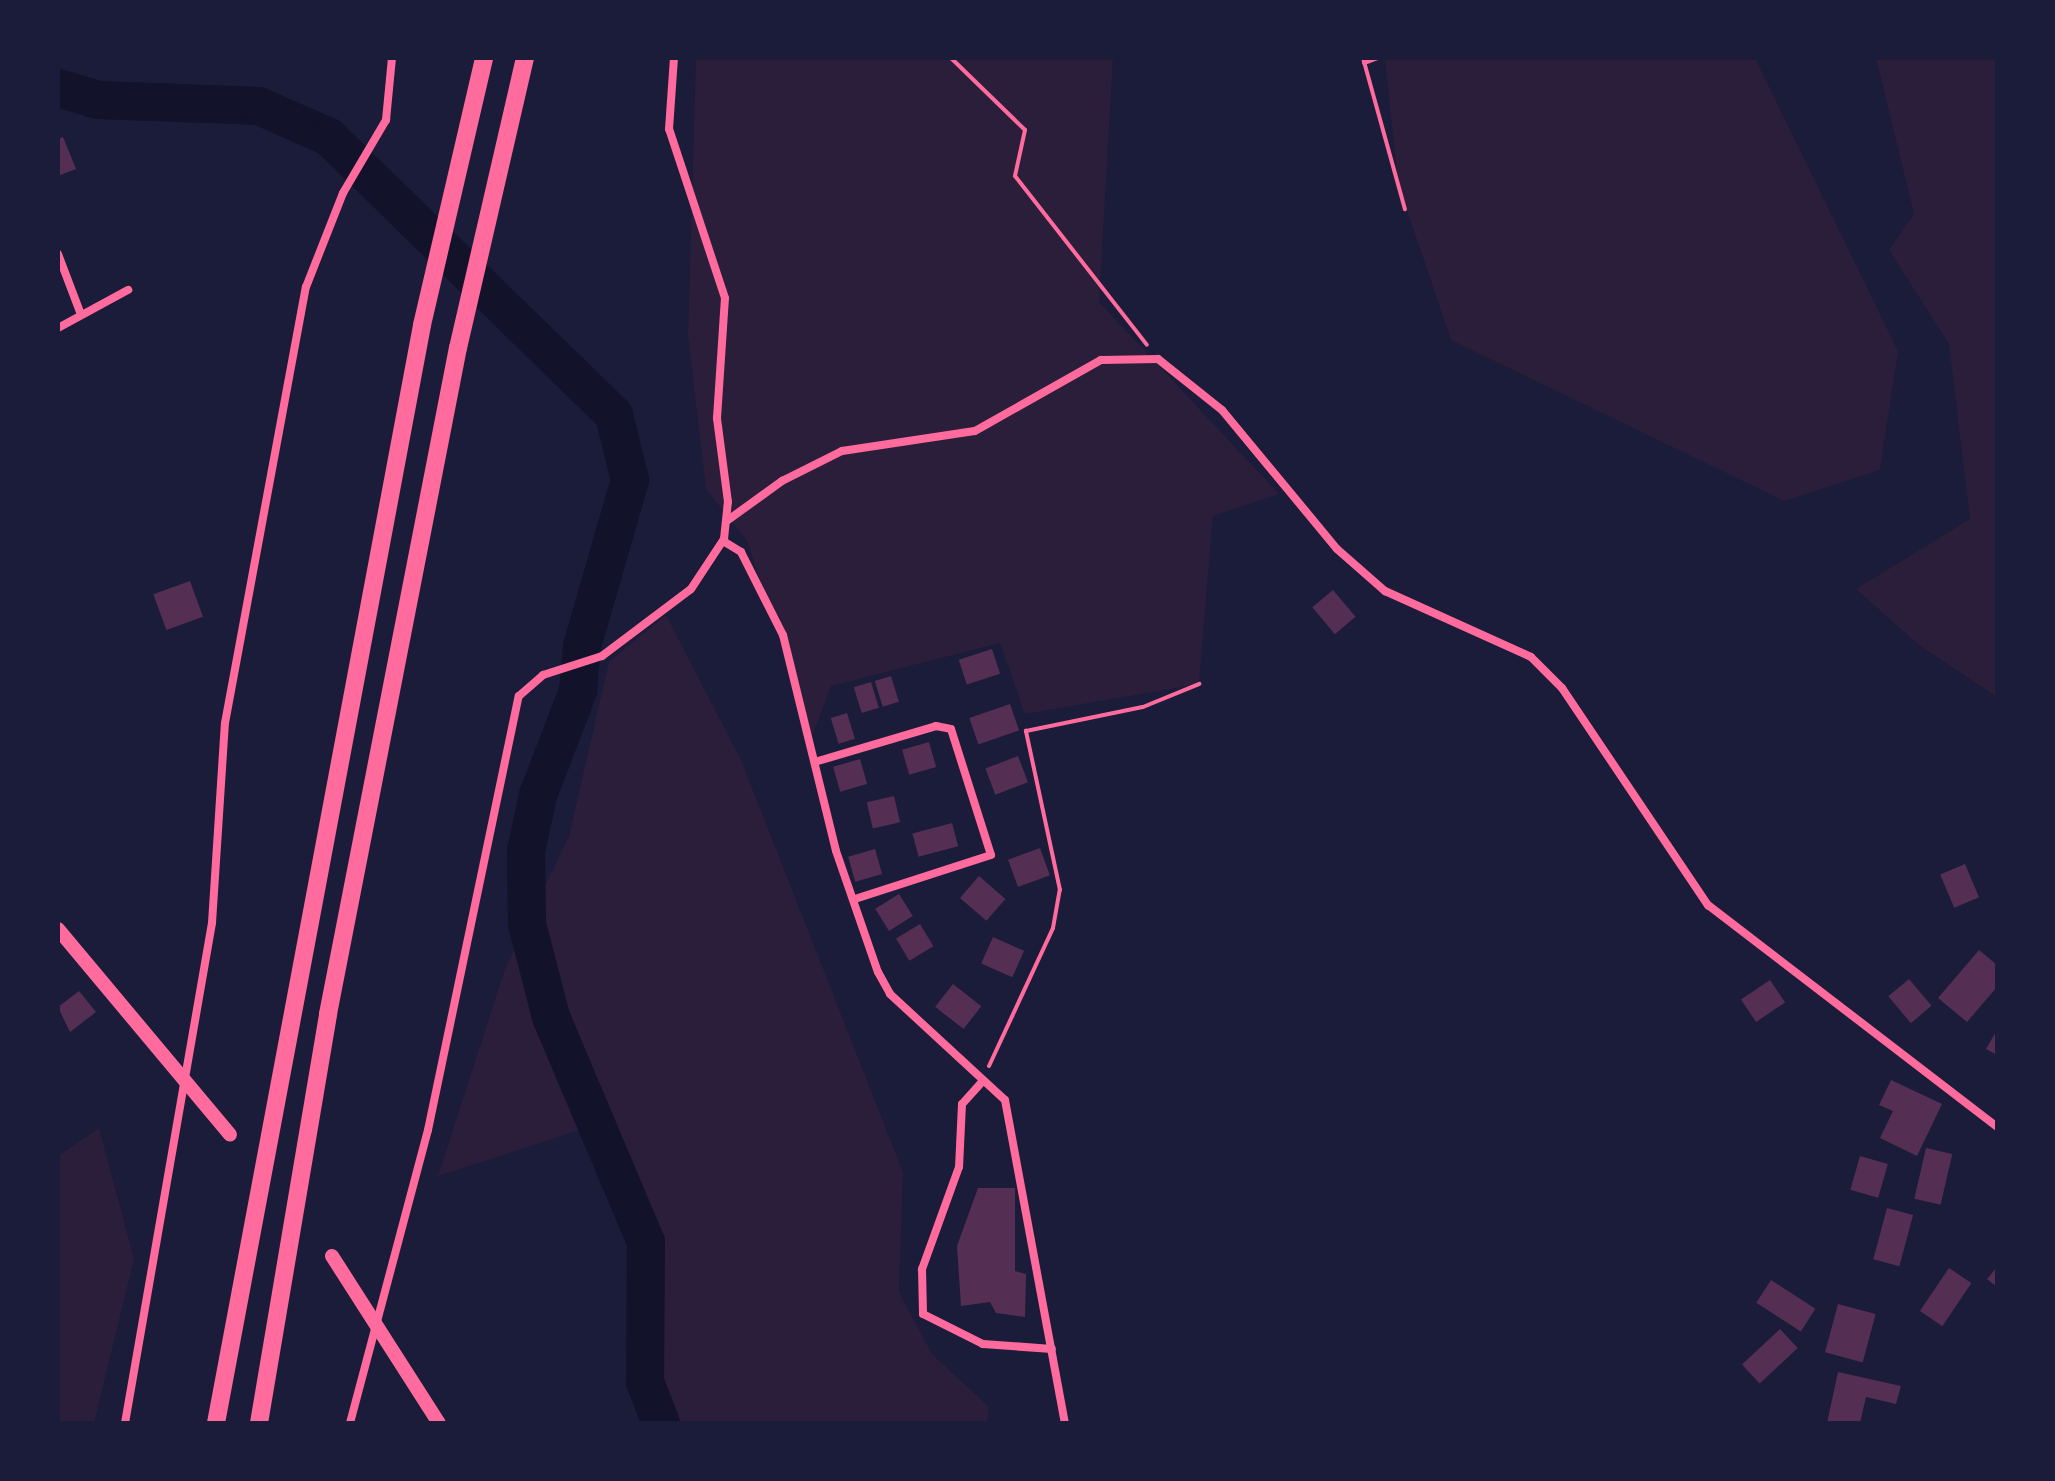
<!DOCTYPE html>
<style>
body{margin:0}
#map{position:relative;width:2055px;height:1481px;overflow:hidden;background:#1b1b3a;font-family:"Work Sans",sans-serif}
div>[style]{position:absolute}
.green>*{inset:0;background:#2a1e3b}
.river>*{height:38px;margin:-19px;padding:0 19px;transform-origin:19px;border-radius:19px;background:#12122b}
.building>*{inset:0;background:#542f53;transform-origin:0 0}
.path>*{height:4px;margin:-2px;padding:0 2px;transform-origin:2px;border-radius:2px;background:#ff6b9d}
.minor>*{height:8px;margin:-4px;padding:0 4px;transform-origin:4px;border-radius:4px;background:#ff6b9d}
.secondary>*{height:14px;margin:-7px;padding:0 7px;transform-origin:7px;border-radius:7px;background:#ff6b9d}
.motorway>*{height:18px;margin:-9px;padding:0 9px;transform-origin:9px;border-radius:9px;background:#ff6b9d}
span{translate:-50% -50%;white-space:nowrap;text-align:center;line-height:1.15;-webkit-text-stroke:6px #1b1b3a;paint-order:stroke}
.frame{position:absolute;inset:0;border:60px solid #1b1b3a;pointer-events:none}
</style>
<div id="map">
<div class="green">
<div style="clip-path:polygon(696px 58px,1113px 58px,1099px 302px,1279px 494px,1213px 516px,1199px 684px,1025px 714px,1000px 643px,831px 686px,812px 737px,747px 541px,706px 489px,688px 336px)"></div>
<div style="clip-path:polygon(1385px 58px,1755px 58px,1898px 351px,1880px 470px,1784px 501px,1451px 340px,1398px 184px)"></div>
<div style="clip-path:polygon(1876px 58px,1997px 58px,1997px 697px,1919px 645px,1856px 589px,1970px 519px,1949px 344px,1889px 250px,1914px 214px)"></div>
<div style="clip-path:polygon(666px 615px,741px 760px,903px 1172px,899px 1292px,932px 1354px,989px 1407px,987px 1423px,674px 1423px,651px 1410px,646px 1242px,580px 1130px,438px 1176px,505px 969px,569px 836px,609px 662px)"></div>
<div style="clip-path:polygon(99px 1128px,134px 1259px,94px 1423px,58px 1423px,58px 1156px)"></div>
</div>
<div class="river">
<div style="left:58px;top:88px;width:42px;rotate:16.7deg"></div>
<div style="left:98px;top:100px;width:161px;rotate:2.1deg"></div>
<div style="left:259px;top:106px;width:77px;rotate:23.9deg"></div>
<div style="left:329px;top:137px;width:398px;rotate:44.3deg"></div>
<div style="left:614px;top:415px;width:67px;rotate:76.2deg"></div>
<div style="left:630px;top:480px;width:173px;rotate:106.1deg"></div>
<div style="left:582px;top:646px;width:45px;rotate:95.1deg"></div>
<div style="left:578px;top:691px;width:111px;rotate:111deg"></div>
<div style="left:538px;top:795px;width:57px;rotate:102.1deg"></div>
<div style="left:526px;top:851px;width:73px;rotate:89.2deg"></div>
<div style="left:527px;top:924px;width:96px;rotate:75.5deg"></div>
<div style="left:551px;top:1017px;width:244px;rotate:67.1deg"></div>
<div style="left:646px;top:1242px;width:140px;rotate:90.4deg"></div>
<div style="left:645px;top:1382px;width:44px;rotate:68.7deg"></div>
</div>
<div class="building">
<div style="clip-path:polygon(63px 137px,76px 169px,58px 176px,58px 139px)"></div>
<div style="left:190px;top:581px;width:38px;height:39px;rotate:70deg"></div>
<div style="left:1333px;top:590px;width:35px;height:27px;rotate:50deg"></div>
<div style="left:992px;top:649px;width:26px;height:35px;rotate:72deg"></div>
<div style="left:891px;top:676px;width:27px;height:17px;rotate:73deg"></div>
<div style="left:871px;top:682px;width:27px;height:18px;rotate:73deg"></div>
<div style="left:1010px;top:704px;width:28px;height:43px;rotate:71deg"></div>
<div style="left:847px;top:713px;width:27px;height:17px;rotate:73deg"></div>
<div style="left:929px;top:742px;width:26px;height:28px;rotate:74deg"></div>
<div style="left:1018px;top:756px;width:28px;height:35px;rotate:69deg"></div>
<div style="left:860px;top:759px;width:26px;height:28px;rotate:74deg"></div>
<div style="left:894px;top:796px;width:27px;height:28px;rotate:77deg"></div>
<div style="left:952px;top:823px;width:24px;height:41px;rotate:75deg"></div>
<div style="left:1040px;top:848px;width:29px;height:34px;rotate:70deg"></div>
<div style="left:875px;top:849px;width:26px;height:28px;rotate:74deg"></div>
<div style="left:1965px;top:864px;width:36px;height:27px;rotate:67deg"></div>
<div style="left:979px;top:876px;width:35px;height:29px;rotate:41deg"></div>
<div style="left:899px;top:894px;width:26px;height:28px;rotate:58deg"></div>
<div style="left:920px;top:924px;width:26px;height:28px;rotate:59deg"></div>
<div style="left:993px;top:937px;width:34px;height:29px;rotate:24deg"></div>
<div style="clip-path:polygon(1979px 950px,1997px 965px,1997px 987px,1967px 1022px,1938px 998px)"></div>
<div style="left:1909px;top:979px;width:35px;height:27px;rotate:50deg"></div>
<div style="left:1770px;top:980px;width:27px;height:35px;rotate:56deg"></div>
<div style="left:953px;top:984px;width:36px;height:29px;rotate:38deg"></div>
<div style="clip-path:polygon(79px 991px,96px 1012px,70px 1032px,58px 1007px)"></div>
<div style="clip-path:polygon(1997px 1030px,1997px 1055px,1986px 1049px)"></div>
<div style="clip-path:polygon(1891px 1080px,1942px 1104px,1917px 1156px,1880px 1138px,1893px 1111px,1879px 1105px)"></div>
<div style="left:1926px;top:1148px;width:27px;height:52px;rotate:13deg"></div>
<div style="left:1860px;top:1156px;width:29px;height:35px;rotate:16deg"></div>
<div style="clip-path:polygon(978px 1188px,1015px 1188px,1015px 1271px,1026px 1274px,1025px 1317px,996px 1313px,990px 1302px,961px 1306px,957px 1246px)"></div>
<div style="left:1887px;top:1208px;width:27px;height:53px;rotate:15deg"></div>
<div style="clip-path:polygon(1997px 1267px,1997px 1287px,1987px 1279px)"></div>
<div style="left:1949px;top:1268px;width:27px;height:52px;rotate:34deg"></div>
<div style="left:1771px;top:1280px;width:53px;height:27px;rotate:33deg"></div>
<div style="left:1838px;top:1304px;width:39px;height:50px;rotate:15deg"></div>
<div style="left:1780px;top:1329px;width:26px;height:52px;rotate:47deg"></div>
<div style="clip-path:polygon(1838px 1372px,1901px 1386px,1896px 1404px,1866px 1397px,1860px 1423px,1827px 1423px)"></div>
</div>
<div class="path">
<div style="left:951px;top:58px;width:103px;rotate:44.2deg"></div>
<div style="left:1025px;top:130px;width:47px;rotate:102.3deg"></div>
<div style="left:1015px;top:176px;width:214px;rotate:52deg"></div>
<div style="left:1363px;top:58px;width:157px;rotate:74.5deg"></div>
<div style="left:1364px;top:63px;width:15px;rotate:-20deg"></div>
<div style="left:989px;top:1066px;width:152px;rotate:-65.1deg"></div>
<div style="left:1053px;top:928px;width:39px;rotate:-80deg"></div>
<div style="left:1060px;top:890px;width:163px;rotate:-102.1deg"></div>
<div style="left:1026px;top:731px;width:119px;rotate:-11.6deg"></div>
<div style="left:1143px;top:707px;width:61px;rotate:-22.3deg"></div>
</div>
<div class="minor">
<div style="left:58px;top:254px;width:62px;rotate:69.2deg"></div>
<div style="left:58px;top:328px;width:80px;rotate:-28.5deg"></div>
<div style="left:728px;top:520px;width:67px;rotate:-35.8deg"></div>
<div style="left:782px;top:481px;width:67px;rotate:-26.6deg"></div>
<div style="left:842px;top:451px;width:134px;rotate:-8.6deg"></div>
<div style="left:975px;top:431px;width:145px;rotate:-29.4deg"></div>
<div style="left:1101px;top:360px;width:57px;rotate:-1deg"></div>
<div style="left:1158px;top:359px;width:82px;rotate:38.6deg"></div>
<div style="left:1222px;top:410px;width:180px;rotate:50.4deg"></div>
<div style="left:1337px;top:549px;width:64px;rotate:41.2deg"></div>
<div style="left:1385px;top:591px;width:160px;rotate:24.3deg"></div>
<div style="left:1531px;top:657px;width:44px;rotate:45deg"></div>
<div style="left:1562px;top:688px;width:262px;rotate:56.1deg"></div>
<div style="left:1708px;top:905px;width:364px;rotate:37.5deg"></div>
<div style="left:723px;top:541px;width:21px;rotate:31deg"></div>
<div style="left:741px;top:552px;width:93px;rotate:63.2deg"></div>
<div style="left:783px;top:635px;width:222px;rotate:76.2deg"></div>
<div style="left:836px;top:851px;width:128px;rotate:70.9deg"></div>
<div style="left:878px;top:972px;width:25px;rotate:61deg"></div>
<div style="left:890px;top:994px;width:156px;rotate:42.7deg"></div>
<div style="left:1005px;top:1100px;width:329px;rotate:79.5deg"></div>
<div style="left:818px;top:761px;width:123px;rotate:-16.5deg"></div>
<div style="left:936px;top:726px;width:15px;rotate:11deg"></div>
<div style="left:951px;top:729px;width:132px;rotate:72.4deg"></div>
<div style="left:991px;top:855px;width:143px;rotate:162.1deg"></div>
<div style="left:981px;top:1083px;width:28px;rotate:132deg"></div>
<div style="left:962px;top:1104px;width:63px;rotate:92.7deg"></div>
<div style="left:959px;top:1167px;width:109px;rotate:109.9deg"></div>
<div style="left:922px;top:1269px;width:45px;rotate:88.7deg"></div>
<div style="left:923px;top:1314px;width:67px;rotate:26.6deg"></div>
<div style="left:983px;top:1344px;width:69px;rotate:4.1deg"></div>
<div style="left:125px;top:1423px;width:508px;rotate:-80.13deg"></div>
<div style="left:212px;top:923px;width:200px;rotate:-86.3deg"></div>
<div style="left:225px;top:723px;width:443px;rotate:-79.5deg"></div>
<div style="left:306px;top:287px;width:101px;rotate:-68.5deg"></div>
<div style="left:343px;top:193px;width:85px;rotate:-59.5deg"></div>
<div style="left:386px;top:120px;width:62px;rotate:-84.5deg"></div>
<div style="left:350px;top:1423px;width:303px;rotate:-75.1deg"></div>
<div style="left:428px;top:1130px;width:443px;rotate:-78.2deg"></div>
<div style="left:519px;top:696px;width:32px;rotate:-41deg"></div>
<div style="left:543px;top:675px;width:62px;rotate:-17.9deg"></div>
<div style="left:602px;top:656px;width:111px;rotate:-37deg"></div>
<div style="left:691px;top:589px;width:60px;rotate:-56.6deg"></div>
<div style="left:724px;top:539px;width:37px;rotate:-84deg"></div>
<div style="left:728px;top:502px;width:85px;rotate:-97.5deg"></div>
<div style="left:717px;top:418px;width:120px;rotate:-86.2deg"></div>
<div style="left:725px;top:298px;width:178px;rotate:-108.3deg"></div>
<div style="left:669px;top:129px;width:71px;rotate:-86deg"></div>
</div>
<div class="secondary">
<div style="left:58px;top:929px;width:268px;rotate:50.1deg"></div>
<div style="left:332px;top:1256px;width:198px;rotate:57.4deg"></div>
</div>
<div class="motorway">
<div style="left:216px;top:1423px;width:1117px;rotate:-79.37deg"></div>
<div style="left:422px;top:325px;width:274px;rotate:-76.9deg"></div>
<div style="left:259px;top:1423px;width:415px;rotate:-80.4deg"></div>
<div style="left:328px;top:1014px;width:679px;rotate:-78.96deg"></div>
<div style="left:458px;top:348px;width:298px;rotate:-77deg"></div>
</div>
<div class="frame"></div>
</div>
